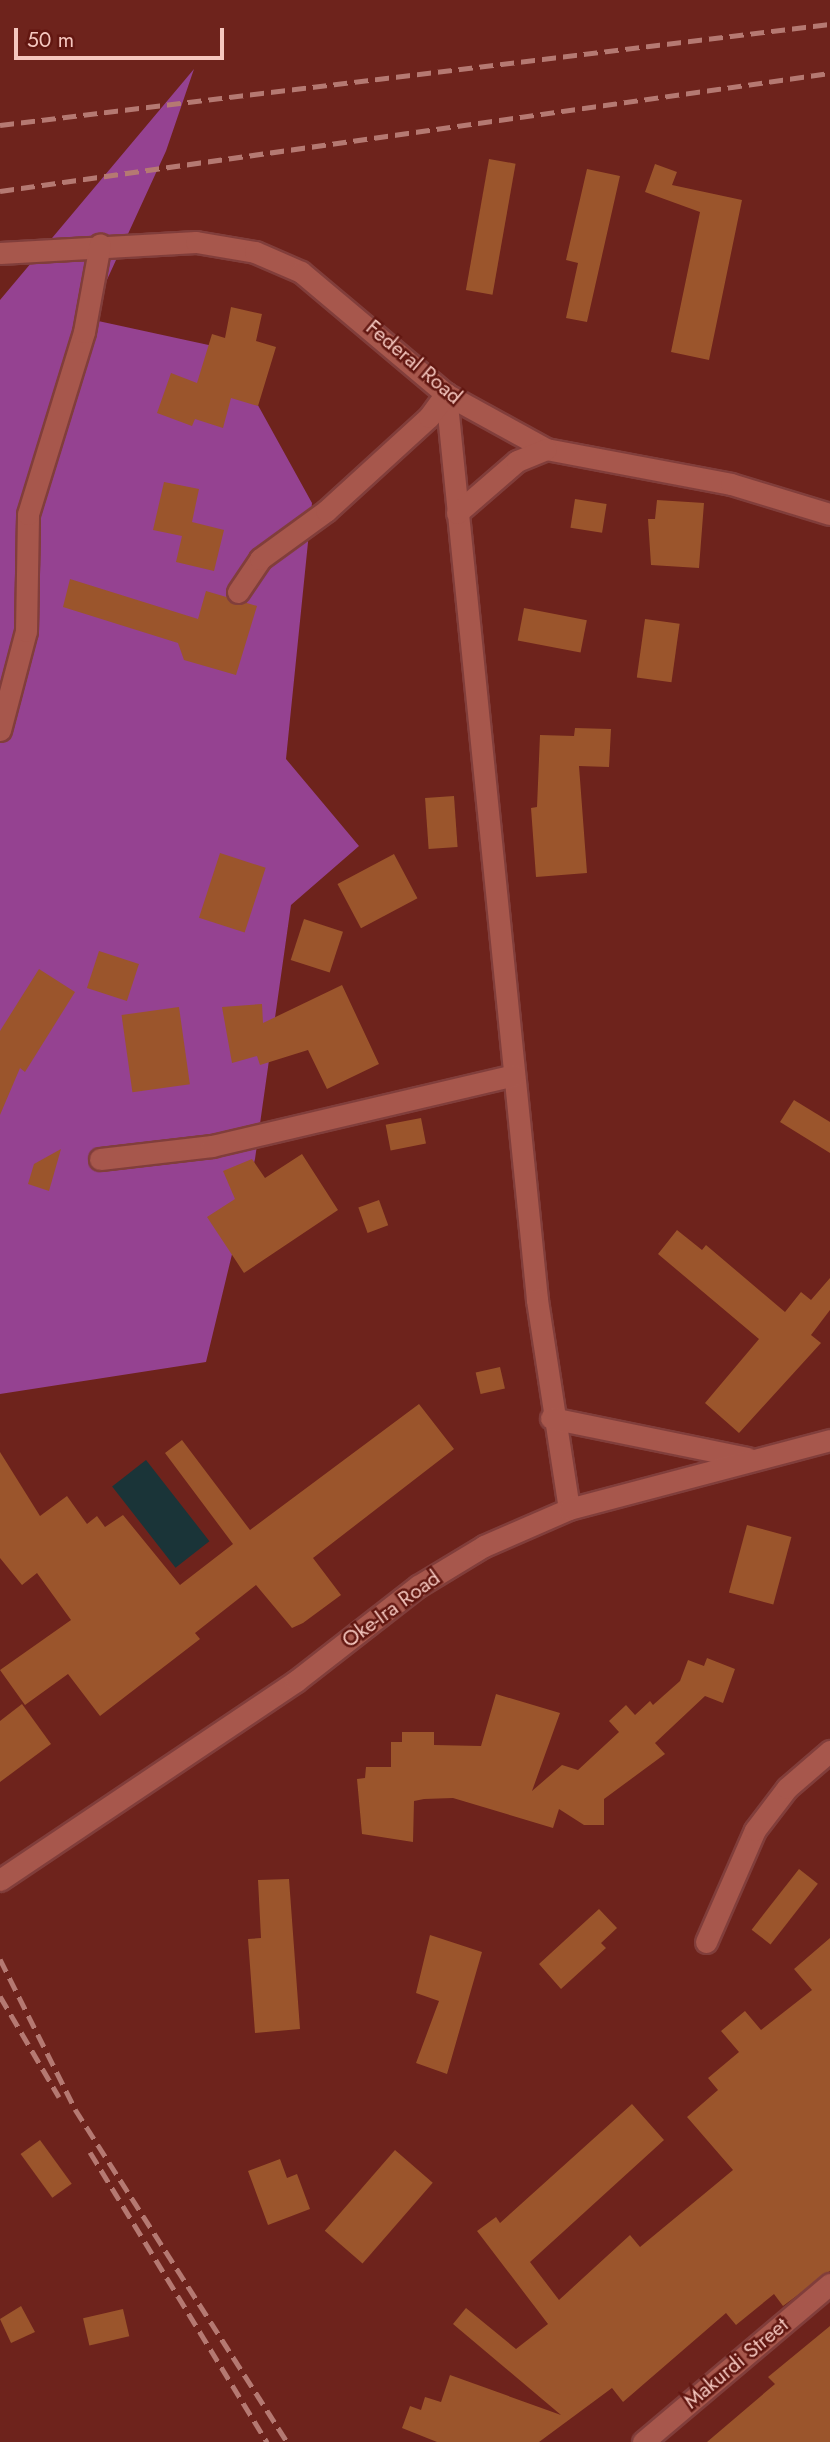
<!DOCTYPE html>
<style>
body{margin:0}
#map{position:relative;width:830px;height:2442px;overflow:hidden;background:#6e231c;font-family:Jost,sans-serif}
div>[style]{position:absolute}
.green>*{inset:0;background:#954291}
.water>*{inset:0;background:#1a3438;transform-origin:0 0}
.building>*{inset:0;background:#9b552c;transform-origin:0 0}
.roads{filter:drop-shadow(2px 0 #813e3b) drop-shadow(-2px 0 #813e3b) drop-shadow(0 2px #813e3b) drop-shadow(0 -2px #813e3b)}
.street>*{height:21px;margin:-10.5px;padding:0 10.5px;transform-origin:10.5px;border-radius:10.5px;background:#a7574c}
.rail>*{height:5px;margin-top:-2.5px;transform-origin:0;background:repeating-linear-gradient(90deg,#b57972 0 14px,transparent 0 21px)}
span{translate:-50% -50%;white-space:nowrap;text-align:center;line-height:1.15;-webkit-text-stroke:5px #621711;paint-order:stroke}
.street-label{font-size:21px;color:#f5c7bf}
.scale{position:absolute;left:14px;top:28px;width:210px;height:32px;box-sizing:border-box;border:4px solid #f5c7bf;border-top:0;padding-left:9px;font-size:21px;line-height:24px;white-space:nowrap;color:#f5c7bf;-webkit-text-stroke:5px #621711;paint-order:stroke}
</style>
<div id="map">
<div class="green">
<div style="clip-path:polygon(194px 69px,166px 151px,89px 319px,227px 349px,312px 503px,286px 759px,359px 846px,291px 905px,255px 1159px,206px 1362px,0 1394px,0 300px)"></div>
</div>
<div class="water">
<div style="left:146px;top:1460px;width:103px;height:43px;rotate:52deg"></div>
</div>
<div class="building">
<div style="left:489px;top:159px;width:27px;height:133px;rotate:10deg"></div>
<div style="clip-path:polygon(655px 164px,677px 172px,672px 185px,742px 200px,709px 360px,671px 352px,700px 212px,645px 192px)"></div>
<div style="clip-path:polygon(587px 169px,620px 176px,587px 322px,566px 318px,578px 263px,566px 260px)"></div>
<div style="clip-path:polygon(231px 307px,262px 314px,256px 341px,276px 347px,258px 406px,231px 398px,223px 428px,195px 419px,192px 426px,157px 413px,171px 373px,197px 383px,212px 334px,225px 338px)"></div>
<div style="clip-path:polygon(164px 482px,199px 489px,192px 522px,224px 530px,214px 571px,176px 562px,182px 536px,153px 530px)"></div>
<div style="left:575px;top:499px;width:32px;height:29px;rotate:9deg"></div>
<div style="clip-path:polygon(657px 500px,704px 503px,699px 568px,651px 565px,648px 519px,655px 519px)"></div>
<div style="clip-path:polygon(70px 579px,198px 619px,206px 591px,257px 606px,236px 675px,184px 660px,178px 643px,63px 607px)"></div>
<div style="left:524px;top:608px;width:64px;height:33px;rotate:11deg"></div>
<div style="left:645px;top:619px;width:35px;height:59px;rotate:8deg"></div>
<div style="clip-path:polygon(575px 728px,611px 729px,609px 767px,579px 766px,587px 873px,536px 877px,531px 808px,537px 807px,540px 735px,574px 736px)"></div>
<div style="left:454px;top:796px;width:51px;height:29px;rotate:86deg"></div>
<div style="left:220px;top:853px;width:48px;height:68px;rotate:18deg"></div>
<div style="left:394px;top:854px;width:50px;height:64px;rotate:62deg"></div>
<div style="left:304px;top:919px;width:41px;height:43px;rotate:18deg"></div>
<div style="left:99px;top:951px;width:42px;height:39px;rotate:18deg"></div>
<div style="clip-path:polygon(39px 969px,75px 992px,25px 1072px,20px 1068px,0 1115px,0 1031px)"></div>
<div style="clip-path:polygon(342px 985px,379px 1064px,327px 1089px,308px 1050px,260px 1065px,257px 1056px,232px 1063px,222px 1007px,262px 1004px,263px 1023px)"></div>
<div style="left:179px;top:1007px;width:78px;height:58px;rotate:82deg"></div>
<div style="clip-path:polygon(794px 1100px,830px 1122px,830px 1153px,780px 1122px)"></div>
<div style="left:421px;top:1118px;width:26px;height:36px;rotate:79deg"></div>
<div style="clip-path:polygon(61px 1149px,49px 1191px,28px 1184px,34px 1164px)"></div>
<div style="clip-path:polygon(302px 1154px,338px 1210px,244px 1273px,207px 1217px,235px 1199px,223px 1171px,252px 1159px,265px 1178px)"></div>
<div style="left:379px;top:1200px;width:27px;height:22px;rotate:70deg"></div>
<div style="clip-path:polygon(677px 1230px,702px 1250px,706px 1245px,785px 1312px,801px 1292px,811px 1300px,830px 1278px,830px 1310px,811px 1335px,821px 1343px,739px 1433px,705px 1403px,759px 1339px,658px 1254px)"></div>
<div style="left:500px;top:1367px;width:22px;height:25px;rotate:77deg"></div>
<div style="clip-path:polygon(419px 1404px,454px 1449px,313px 1558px,341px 1595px,303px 1623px,292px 1628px,256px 1585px,195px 1633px,200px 1639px,100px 1716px,68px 1674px,25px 1705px,0 1670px,71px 1620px,37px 1573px,22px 1585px,0 1558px,0 1452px,40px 1516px,67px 1496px,87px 1524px,97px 1516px,105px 1527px,123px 1515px,180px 1585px,233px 1544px,165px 1453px,182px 1440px,250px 1530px)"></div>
<div style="left:747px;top:1525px;width:46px;height:70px;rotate:15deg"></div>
<div style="clip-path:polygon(707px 1658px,735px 1669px,723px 1703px,705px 1696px,655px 1743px,665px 1754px,604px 1799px,604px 1825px,584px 1825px,559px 1809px,553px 1828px,453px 1798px,424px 1799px,414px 1801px,413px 1842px,362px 1834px,357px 1779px,365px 1778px,366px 1767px,391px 1767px,391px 1742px,402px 1742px,402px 1732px,434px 1732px,434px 1745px,481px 1746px,496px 1694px,560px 1713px,532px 1791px,562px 1765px,578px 1770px,619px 1732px,609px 1721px,626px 1705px,635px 1715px,650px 1701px,653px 1705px,680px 1681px,688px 1660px,704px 1666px)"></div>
<div style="clip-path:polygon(22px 1704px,51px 1744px,0 1782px,0 1721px)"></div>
<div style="left:799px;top:1869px;width:24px;height:77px;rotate:38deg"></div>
<div style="clip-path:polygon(289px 1879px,300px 2029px,255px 2033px,248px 1939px,261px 1938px,258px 1880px)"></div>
<div style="clip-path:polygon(599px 1909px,617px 1928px,601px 1943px,606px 1948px,561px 1989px,539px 1964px)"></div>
<div style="clip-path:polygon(430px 1935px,482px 1952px,447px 2074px,416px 2063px,439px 2001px,416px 1993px)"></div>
<div style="clip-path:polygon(830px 1938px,830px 2271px,783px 2306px,774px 2294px,736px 2325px,726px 2313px,623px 2402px,612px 2388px,539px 2442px,437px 2442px,402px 2428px,410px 2406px,421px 2410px,425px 2397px,441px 2402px,450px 2375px,561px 2415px,453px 2324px,466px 2308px,516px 2349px,548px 2324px,477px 2231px,496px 2217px,500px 2223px,632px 2104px,664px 2140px,530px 2262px,559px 2300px,630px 2235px,640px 2247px,698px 2199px,733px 2170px,687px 2117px,718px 2090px,708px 2078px,739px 2052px,721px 2031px,745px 2011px,761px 2030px,812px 1990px,794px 1969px)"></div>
<div style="left:40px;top:2140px;width:54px;height:24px;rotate:54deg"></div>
<div style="left:395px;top:2150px;width:50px;height:107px;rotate:41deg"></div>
<div style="clip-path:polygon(280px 2159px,287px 2178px,297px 2174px,310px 2209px,268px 2225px,248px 2171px)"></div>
<div style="clip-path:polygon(21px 2306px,35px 2332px,11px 2343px,0 2319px)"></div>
<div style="left:123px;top:2309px;width:28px;height:41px;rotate:77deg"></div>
<div style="clip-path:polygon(830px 2326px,830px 2442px,707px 2442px,775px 2384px,768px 2377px)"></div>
</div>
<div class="roads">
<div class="street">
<div style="left:0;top:253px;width:196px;rotate:-3.2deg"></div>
<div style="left:196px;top:242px;width:60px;rotate:9.6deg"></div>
<div style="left:255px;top:252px;width:50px;rotate:23.5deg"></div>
<div style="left:301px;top:272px;width:189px;rotate:40.1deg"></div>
<div style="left:446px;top:394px;width:114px;rotate:28.8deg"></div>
<div style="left:546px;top:449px;width:188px;rotate:10.7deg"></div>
<div style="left:731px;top:484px;width:103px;rotate:16.9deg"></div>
<div style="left:446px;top:394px;width:911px;rotate:84.26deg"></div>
<div style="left:537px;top:1300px;width:211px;rotate:81.3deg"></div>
<div style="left:457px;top:513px;width:79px;rotate:-40.9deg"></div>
<div style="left:517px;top:461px;width:31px;rotate:-22deg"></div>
<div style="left:238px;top:592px;width:40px;rotate:-56deg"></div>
<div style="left:260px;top:559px;width:82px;rotate:-36deg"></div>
<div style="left:326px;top:511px;width:139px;rotate:-42.4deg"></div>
<div style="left:429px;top:417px;width:29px;rotate:-54deg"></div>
<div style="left:0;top:730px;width:102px;rotate:-75.3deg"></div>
<div style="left:26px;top:631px;width:117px;rotate:-89deg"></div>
<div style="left:28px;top:514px;width:190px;rotate:-72.9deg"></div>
<div style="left:84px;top:332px;width:89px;rotate:-79.7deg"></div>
<div style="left:100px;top:1159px;width:113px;rotate:-6.6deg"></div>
<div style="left:212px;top:1146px;width:310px;rotate:-13.2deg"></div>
<div style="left:551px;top:1418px;width:200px;rotate:11.5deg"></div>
<div style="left:0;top:1880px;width:357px;rotate:-33.9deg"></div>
<div style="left:296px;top:1681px;width:155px;rotate:-37.9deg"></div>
<div style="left:418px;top:1586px;width:77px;rotate:-31.2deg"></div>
<div style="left:484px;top:1546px;width:93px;rotate:-23.5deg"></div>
<div style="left:569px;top:1509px;width:270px;rotate:-14.8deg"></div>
<div style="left:706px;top:1942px;width:122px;rotate:-66.4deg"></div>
<div style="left:755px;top:1830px;width:53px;rotate:-52.7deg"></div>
<div style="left:787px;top:1788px;width:57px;rotate:-40.7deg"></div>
<div style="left:643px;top:2442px;width:245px;rotate:-40.2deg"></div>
</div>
</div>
<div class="rail">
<div style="left:0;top:125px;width:836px;rotate:-6.94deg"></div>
<div style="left:0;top:191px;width:838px;rotate:-8.09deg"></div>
<div style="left:0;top:1959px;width:168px;rotate:63.4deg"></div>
<div style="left:75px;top:2109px;width:395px;rotate:57.5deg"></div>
<div style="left:0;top:1996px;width:117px;rotate:59.7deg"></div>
<div style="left:90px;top:2152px;width:340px;rotate:58.6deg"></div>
</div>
<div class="street-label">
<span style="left:414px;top:362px;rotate:40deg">Federal Road</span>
<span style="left:391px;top:1609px;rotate:-36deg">Oke-Ira Road</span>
<span style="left:736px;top:2363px;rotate:-40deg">Makurdi Street</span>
</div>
<div class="scale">50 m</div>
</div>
